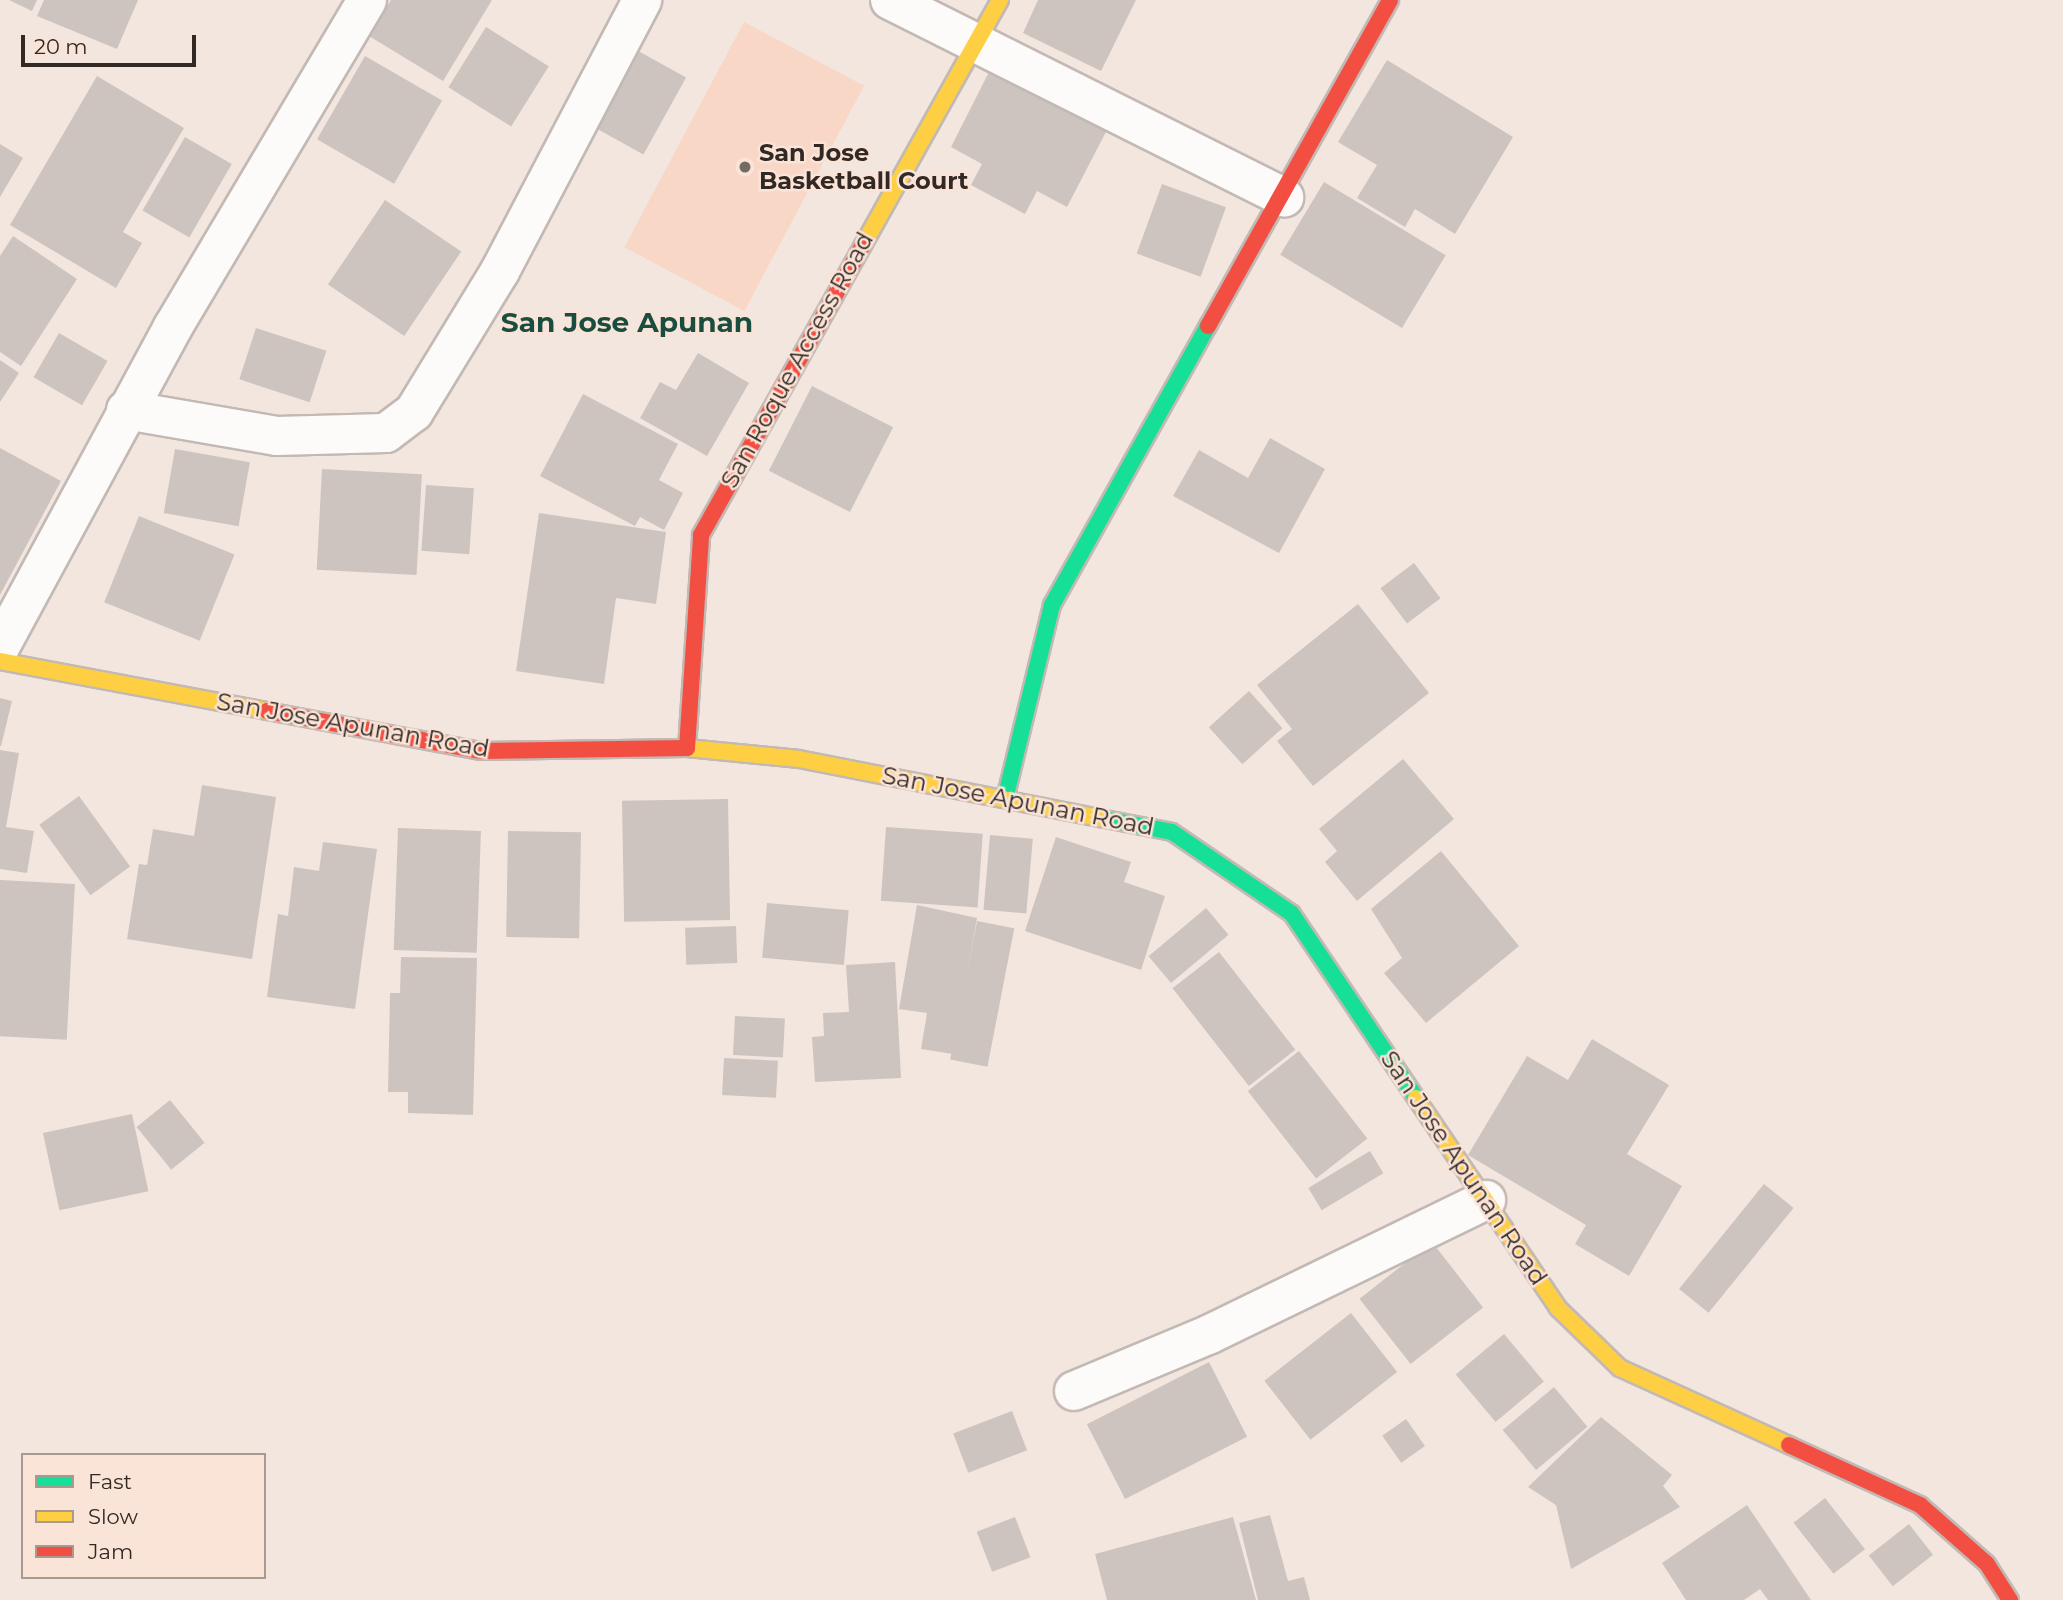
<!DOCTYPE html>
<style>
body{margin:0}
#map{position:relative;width:2063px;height:1600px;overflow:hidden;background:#f2e6df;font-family:Montserrat,sans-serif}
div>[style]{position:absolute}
.green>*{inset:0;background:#f8d7c6;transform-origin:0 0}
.building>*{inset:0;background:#cec4bf;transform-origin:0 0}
.roads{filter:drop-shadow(2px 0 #c3b9b4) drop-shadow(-2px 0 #c3b9b4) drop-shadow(0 2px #c3b9b4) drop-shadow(0 -2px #c3b9b4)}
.street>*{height:38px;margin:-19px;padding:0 19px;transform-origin:19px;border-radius:19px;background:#fdfbfa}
.fast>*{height:16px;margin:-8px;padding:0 8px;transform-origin:8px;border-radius:8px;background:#16e098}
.slow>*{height:16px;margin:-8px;padding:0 8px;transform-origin:8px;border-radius:8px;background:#ffcf43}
.jam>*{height:16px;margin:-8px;padding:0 8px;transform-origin:8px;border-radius:8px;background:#f24e42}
.dots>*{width:19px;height:19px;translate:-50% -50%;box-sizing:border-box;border:4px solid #fae3d7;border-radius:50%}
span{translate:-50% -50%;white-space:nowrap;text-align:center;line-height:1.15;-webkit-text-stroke:5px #fae3d7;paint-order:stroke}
.poi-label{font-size:24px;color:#322924;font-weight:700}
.left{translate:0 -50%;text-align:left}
.street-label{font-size:24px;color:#322924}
.quarter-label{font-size:28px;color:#194d3f;font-weight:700}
.legend{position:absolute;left:21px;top:1453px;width:245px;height:126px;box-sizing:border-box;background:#fae3d7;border:2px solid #aa998f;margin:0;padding:9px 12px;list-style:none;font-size:21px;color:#322924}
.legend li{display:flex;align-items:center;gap:14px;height:35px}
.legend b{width:35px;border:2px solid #aa998f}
.scale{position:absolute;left:21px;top:35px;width:175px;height:32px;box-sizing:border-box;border:4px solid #322924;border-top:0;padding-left:9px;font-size:21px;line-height:24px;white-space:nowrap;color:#322924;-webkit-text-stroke:5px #fae3d7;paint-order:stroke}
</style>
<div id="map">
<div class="green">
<div style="left:744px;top:22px;width:136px;height:255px;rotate:28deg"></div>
</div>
<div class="building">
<div style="clip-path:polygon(9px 0,37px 0,32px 11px)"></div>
<div style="clip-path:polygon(44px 0,138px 0,117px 49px,37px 16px)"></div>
<div style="clip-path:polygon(391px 0,492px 0,443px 81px,369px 36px)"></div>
<div style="clip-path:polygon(1038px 0,1136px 0,1101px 71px,1023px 33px)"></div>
<div style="left:486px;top:27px;width:74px;height:71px;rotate:32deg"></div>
<div style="left:631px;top:47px;width:63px;height:88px;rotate:29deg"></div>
<div style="left:365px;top:56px;width:89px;height:96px;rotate:30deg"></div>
<div style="clip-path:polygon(1387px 60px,1513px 137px,1455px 234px,1415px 209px,1405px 227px,1357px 198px,1377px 165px,1338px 142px)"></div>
<div style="clip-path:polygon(990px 70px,1107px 130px,1067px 207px,1037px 191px,1025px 214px,971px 185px,982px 164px,951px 147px)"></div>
<div style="clip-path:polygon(97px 76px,184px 128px,123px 232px,142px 243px,116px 288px,10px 225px)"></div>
<div style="left:185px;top:137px;width:54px;height:85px;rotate:30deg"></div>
<div style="clip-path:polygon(0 144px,23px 158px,0 197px)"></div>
<div style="left:1324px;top:182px;width:142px;height:85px;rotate:31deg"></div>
<div style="left:1162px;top:184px;width:68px;height:74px;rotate:20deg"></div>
<div style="left:385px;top:200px;width:92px;height:102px;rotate:34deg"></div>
<div style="clip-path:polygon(13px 236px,77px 279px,21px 366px,0 352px,0 256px)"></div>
<div style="left:256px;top:328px;width:74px;height:54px;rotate:18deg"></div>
<div style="left:59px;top:333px;width:56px;height:51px;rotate:30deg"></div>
<div style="clip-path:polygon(698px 353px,749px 383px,707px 456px,640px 418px,660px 382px,676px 390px)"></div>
<div style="clip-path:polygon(0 360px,19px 373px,0 402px)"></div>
<div style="left:812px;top:386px;width:91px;height:95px;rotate:27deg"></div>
<div style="clip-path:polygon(583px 394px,678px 444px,659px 480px,683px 493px,664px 530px,640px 517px,635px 526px,540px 476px)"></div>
<div style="clip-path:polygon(1270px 438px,1325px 469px,1279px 553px,1173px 496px,1199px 450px,1248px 478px)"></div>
<div style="clip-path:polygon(0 448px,61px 481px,0 595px)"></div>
<div style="left:175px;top:449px;width:76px;height:65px;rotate:10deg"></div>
<div style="left:322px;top:469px;width:100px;height:101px;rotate:3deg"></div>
<div style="left:426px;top:485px;width:48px;height:66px;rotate:4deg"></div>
<div style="clip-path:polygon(539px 513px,666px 532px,656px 604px,616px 598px,604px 684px,516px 671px)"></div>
<div style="left:139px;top:516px;width:103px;height:93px;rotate:22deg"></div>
<div style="left:1414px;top:563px;width:44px;height:42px;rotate:53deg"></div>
<div style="clip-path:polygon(1358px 604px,1429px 693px,1313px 786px,1277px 741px,1292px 729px,1257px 685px)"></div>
<div style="left:1249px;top:691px;width:50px;height:54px;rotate:48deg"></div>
<div style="clip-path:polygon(0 698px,12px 701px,1px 746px,0 746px)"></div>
<div style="clip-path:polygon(0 750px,19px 753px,6px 827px,34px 831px,27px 873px,0 869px)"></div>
<div style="clip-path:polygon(1403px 759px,1454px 819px,1357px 901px,1325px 862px,1337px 851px,1319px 829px)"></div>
<div style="clip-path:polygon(202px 785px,276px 797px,252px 959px,127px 939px,139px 864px,147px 865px,153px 829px,194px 836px)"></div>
<div style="left:79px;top:796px;width:87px;height:49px;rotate:54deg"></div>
<div style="left:728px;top:799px;width:121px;height:106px;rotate:89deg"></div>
<div style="left:886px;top:827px;width:97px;height:74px;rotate:4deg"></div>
<div style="left:398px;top:828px;width:83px;height:122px;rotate:2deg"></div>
<div style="left:508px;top:831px;width:73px;height:106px;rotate:1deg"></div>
<div style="left:990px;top:835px;width:43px;height:75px;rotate:5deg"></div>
<div style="clip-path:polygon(1056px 837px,1131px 862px,1124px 882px,1165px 896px,1141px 970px,1025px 931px)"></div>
<div style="clip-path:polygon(323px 842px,377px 849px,355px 1009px,267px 997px,278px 914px,288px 916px,294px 867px,319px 871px)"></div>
<div style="clip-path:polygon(1441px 851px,1519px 946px,1426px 1023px,1384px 973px,1402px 958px,1371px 909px)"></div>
<div style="left:0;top:880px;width:75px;height:156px;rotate:3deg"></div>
<div style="left:767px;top:903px;width:82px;height:55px;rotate:5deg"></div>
<div style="clip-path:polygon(917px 905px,977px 918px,953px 1054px,921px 1049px,927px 1013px,899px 1009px)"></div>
<div style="left:1206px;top:908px;width:35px;height:75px;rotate:50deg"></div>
<div style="left:977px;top:921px;width:38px;height:141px;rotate:11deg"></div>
<div style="left:736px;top:926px;width:37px;height:51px;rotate:88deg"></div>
<div style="left:1219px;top:952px;width:124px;height:59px;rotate:52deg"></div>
<div style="clip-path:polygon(401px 957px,477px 958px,473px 1115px,408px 1113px,408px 1092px,388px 1092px,390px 993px,400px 993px)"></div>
<div style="clip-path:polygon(895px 962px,901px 1078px,815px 1082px,812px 1037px,824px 1036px,823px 1013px,849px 1012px,846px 965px)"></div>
<div style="left:735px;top:1016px;width:50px;height:39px;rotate:3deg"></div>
<div style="clip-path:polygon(1592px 1039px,1669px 1085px,1627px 1154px,1682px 1186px,1629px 1276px,1575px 1244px,1586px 1225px,1468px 1155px,1527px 1056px,1568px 1080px)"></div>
<div style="left:1299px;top:1051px;width:111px;height:65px;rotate:52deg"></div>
<div style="left:724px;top:1058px;width:54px;height:37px;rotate:3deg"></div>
<div style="left:170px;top:1100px;width:55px;height:43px;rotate:51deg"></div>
<div style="left:132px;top:1114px;width:79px;height:91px;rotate:78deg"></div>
<div style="left:1370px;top:1151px;width:26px;height:72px;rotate:59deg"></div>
<div style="left:1764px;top:1184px;width:38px;height:135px;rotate:39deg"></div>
<div style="left:1432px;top:1242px;width:83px;height:92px;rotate:52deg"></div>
<div style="left:1351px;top:1313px;width:75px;height:110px;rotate:52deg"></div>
<div style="left:1504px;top:1334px;width:62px;height:63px;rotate:50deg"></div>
<div style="left:1209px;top:1362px;width:84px;height:137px;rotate:63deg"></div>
<div style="left:1554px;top:1387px;width:52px;height:67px;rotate:50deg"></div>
<div style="left:1012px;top:1411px;width:42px;height:63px;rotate:69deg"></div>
<div style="clip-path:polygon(1601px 1417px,1672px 1475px,1663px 1486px,1680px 1507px,1571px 1569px,1556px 1505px,1528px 1487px)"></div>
<div style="left:1406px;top:1419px;width:33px;height:29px;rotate:55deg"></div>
<div style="left:1825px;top:1498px;width:65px;height:40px;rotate:52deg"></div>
<div style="clip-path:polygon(1747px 1505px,1811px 1600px,1768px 1600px,1760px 1589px,1744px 1600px,1686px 1600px,1662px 1563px)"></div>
<div style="clip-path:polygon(1270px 1515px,1288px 1581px,1304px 1577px,1310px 1600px,1258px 1600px,1239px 1523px)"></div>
<div style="left:1015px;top:1517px;width:43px;height:41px;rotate:69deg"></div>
<div style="clip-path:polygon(1233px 1517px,1256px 1600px,1107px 1600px,1095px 1554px)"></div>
<div style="left:1909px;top:1524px;width:39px;height:51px;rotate:52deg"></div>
</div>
<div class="roads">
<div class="street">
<div style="left:890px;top:0;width:441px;rotate:26.6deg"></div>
<div style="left:126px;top:410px;width:153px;rotate:9.8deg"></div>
<div style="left:277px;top:436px;width:109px;rotate:-1.6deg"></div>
<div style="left:386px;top:433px;width:35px;rotate:-37deg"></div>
<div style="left:414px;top:412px;width:165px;rotate:-58.6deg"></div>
<div style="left:500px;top:271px;width:306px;rotate:-62.3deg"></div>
<div style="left:0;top:647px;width:364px;rotate:-61.6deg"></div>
<div style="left:173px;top:327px;width:380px;rotate:-59.3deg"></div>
<div style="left:1074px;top:1391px;width:147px;rotate:-22.7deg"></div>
<div style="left:1210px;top:1334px;width:307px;rotate:-25.9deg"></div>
</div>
<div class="fast">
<div style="left:1006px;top:795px;width:195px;rotate:-76.4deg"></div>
<div style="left:1052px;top:605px;width:320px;rotate:-60.8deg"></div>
<div style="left:1105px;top:819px;width:68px;rotate:11deg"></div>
<div style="left:1172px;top:832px;width:145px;rotate:34.3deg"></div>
<div style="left:1292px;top:914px;width:222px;rotate:56deg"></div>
</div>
<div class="slow">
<div style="left:862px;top:247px;width:283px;rotate:-60.8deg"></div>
<div style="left:0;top:661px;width:272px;rotate:10.6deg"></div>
<div style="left:687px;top:748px;width:113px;rotate:5.6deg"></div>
<div style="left:799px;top:759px;width:312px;rotate:11.1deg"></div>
<div style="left:1416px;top:1098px;width:254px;rotate:55.9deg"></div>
<div style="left:1558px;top:1308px;width:86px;rotate:44.1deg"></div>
<div style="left:1620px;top:1368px;width:186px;rotate:24.5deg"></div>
</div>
<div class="jam">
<div style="left:1208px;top:326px;width:373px;rotate:-60.8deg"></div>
<div style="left:267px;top:711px;width:218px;rotate:10.6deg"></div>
<div style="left:481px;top:751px;width:206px;rotate:-0.8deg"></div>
<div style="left:687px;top:748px;width:213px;rotate:-86.2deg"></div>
<div style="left:701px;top:535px;width:330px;rotate:-60.8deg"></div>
<div style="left:1789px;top:1445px;width:144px;rotate:24.6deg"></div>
<div style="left:1920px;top:1505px;width:89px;rotate:41.4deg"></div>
<div style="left:1987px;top:1564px;width:43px;rotate:57.4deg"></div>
</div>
</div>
<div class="dots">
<div style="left:745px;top:167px;background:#756b65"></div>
</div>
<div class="poi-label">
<span class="left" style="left:759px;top:167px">San Jose<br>Basketball Court</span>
</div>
<div class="street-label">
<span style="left:797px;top:360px;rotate:-61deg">San Roque Access Road</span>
<span style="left:353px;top:725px;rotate:10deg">San Jose Apunan Road</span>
<span style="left:1018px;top:801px;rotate:11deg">San Jose Apunan Road</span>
<span style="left:1464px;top:1168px;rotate:56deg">San Jose Apunan Road</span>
</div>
<div class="quarter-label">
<span style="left:627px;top:322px">San Jose Apunan</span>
</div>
<ul class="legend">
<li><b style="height:9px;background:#16e098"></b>Fast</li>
<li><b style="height:9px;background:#ffcf43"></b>Slow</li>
<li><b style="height:9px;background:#f24e42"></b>Jam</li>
</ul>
<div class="scale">20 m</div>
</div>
